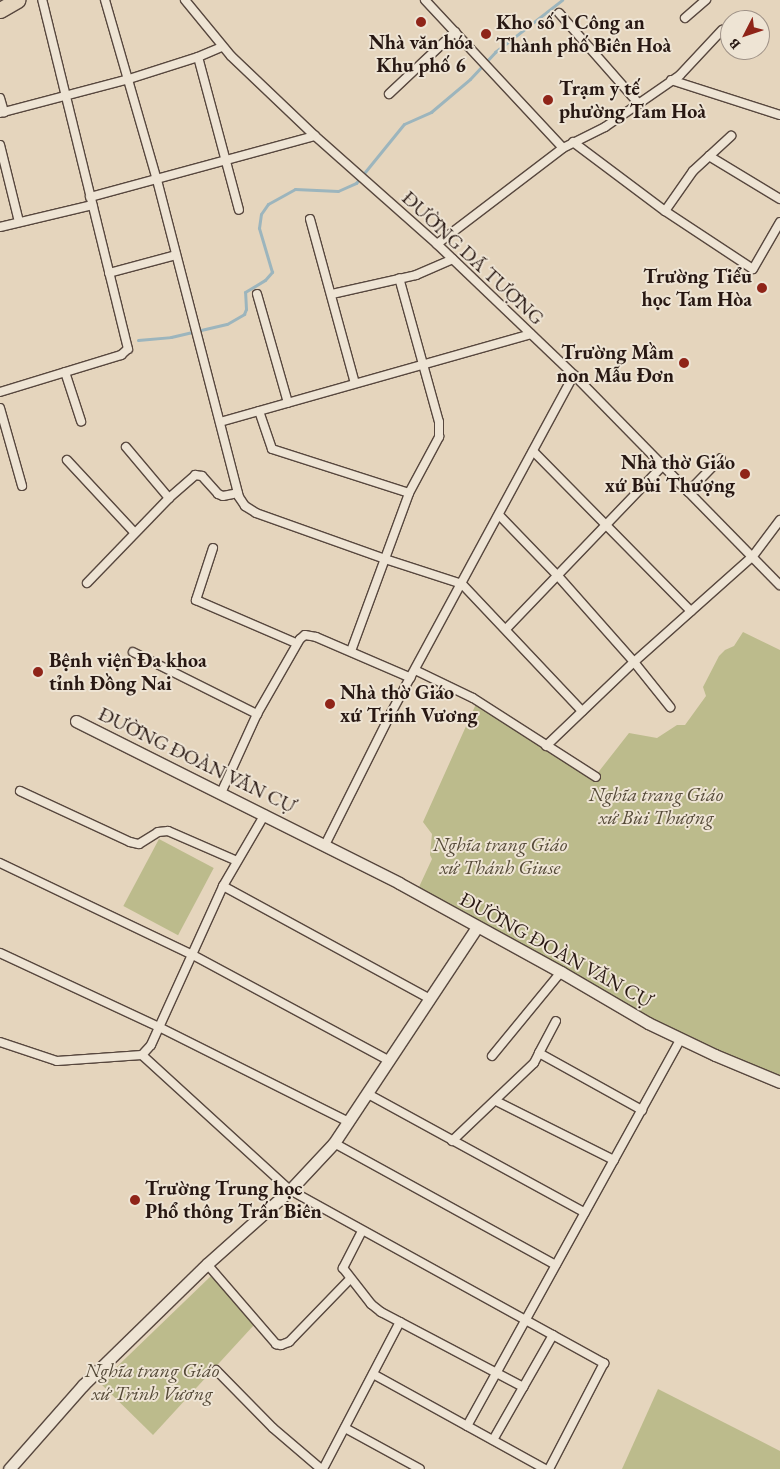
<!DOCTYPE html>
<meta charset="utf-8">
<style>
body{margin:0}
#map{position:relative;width:780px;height:1469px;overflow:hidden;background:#e5d5bd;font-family:"EB Garamond",serif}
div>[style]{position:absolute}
.green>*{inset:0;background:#bcbb8c;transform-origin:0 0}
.stream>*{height:3px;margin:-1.5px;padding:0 1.5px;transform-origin:1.5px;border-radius:1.5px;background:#9cb5bd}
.roads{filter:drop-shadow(1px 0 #57473e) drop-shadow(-1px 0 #57473e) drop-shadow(0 1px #57473e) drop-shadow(0 -1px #57473e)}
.street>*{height:8px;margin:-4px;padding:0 4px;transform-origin:4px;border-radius:4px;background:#eee4d4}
.secondary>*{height:11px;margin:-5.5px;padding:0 5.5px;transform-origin:5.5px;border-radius:5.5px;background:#eee4d4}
.highway>*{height:15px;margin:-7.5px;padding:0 7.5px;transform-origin:7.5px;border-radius:7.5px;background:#e5d5bd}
.dots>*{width:14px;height:14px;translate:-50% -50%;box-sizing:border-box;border:2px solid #eee4d4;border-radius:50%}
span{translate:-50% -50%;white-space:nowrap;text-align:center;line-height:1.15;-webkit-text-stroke:4px #eee4d4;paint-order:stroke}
.poi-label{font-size:20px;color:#281813;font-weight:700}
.left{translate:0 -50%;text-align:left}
.right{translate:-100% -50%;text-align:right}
.street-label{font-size:20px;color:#281813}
.park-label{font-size:20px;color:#544937;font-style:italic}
.north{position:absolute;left:720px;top:10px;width:50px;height:50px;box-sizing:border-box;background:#eee4d4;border:1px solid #9f9287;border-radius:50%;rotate:229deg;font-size:14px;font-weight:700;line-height:20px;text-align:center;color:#281813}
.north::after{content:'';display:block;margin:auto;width:18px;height:22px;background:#8f2418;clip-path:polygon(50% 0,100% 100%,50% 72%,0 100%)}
</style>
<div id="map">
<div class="green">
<div style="clip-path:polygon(743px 632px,780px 650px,780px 1076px,718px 1050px,651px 1018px,555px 962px,419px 887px,432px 859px,430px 855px,432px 834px,423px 822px,476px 704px,593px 779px,629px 733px,657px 738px,677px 725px,685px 725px,706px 696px,703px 687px,719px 656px,725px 650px,734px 646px)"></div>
<div style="left:159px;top:839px;width:62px;height:76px;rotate:28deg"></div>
<div style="clip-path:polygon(212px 1275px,254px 1325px,153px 1435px,100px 1383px)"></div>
<div style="clip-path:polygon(658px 1389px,780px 1451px,780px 1469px,622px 1469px)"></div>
</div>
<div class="stream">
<div style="left:138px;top:340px;width:33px;rotate:-5deg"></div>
<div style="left:171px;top:337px;width:57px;rotate:-13.1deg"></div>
<div style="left:227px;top:324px;width:20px;rotate:-30deg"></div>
<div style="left:244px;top:314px;width:5px;rotate:-68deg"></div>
<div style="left:246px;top:309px;width:17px;rotate:-93deg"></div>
<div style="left:245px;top:292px;width:23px;rotate:-31deg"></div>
<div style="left:265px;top:280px;width:11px;rotate:-49deg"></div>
<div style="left:272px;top:272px;width:46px;rotate:-106.5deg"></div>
<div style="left:259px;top:228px;width:14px;rotate:-82deg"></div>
<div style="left:261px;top:214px;width:12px;rotate:-55deg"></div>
<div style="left:268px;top:204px;width:31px;rotate:-29deg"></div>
<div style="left:295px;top:189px;width:43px;rotate:2.7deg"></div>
<div style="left:338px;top:191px;width:20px;rotate:-24deg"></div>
<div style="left:356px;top:183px;width:76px;rotate:-50.9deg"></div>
<div style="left:404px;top:124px;width:30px;rotate:-24deg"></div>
<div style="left:431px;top:112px;width:51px;rotate:-40.2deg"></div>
<div style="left:470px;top:79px;width:37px;rotate:-47deg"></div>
<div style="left:495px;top:52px;width:85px;rotate:-37.8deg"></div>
</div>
<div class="roads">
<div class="street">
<div style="left:105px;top:0;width:187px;rotate:73.9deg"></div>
<div style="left:157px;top:180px;width:327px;rotate:75.5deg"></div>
<div style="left:239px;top:497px;width:11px;rotate:56deg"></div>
<div style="left:245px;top:506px;width:13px;rotate:32deg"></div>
<div style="left:256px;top:513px;width:137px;rotate:19.6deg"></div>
<div style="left:385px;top:559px;width:81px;rotate:18deg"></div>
<div style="left:462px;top:584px;width:175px;rotate:46.6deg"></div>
<div style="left:185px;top:0;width:72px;rotate:50.6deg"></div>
<div style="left:231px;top:56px;width:116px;rotate:43.6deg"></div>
<div style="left:315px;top:136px;width:163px;rotate:41.5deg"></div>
<div style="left:437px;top:244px;width:190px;rotate:43.7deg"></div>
<div style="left:574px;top:375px;width:294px;rotate:45.6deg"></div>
<div style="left:425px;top:0;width:202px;rotate:47deg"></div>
<div style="left:559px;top:13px;width:121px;rotate:48.7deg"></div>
<div style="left:685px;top:18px;width:28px;rotate:-41deg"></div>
<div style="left:198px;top:57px;width:158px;rotate:75deg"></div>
<div style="left:671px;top:80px;width:114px;rotate:17.8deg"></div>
<div style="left:389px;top:94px;width:91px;rotate:-43.2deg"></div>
<div style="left:0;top:98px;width:15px;rotate:74deg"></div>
<div style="left:0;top:113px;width:133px;rotate:-14.8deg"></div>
<div style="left:129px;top:79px;width:72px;rotate:-17.7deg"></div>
<div style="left:198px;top:57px;width:26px;rotate:-23deg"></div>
<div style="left:573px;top:142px;width:115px;rotate:36.9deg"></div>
<div style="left:665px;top:211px;width:105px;rotate:33.4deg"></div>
<div style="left:753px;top:269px;width:54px;rotate:-60.1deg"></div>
<div style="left:0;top:145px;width:79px;rotate:76.1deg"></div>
<div style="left:709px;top:156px;width:83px;rotate:31.2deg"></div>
<div style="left:90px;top:197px;width:233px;rotate:-15.2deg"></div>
<div style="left:665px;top:211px;width:49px;rotate:-55deg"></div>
<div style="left:693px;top:171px;width:52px;rotate:-42.6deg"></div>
<div style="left:310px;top:219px;width:170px;rotate:74.7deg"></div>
<div style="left:0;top:227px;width:95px;rotate:-13.4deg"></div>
<div style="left:437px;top:244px;width:158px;rotate:-37.3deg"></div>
<div style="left:563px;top:148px;width:47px;rotate:-26.6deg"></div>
<div style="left:605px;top:127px;width:91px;rotate:-34.7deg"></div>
<div style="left:680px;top:75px;width:62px;rotate:-47deg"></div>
<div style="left:109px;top:273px;width:69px;rotate:-15deg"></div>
<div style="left:257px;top:294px;width:113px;rotate:74.1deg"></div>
<div style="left:332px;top:294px;width:86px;rotate:-12.7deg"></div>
<div style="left:416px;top:275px;width:40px;rotate:-23.4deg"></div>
<div style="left:65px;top:372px;width:52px;rotate:71.9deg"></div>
<div style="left:0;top:392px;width:127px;rotate:-17deg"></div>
<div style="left:121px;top:355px;width:9px;rotate:-41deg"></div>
<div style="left:128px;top:349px;width:359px;rotate:-103.8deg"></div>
<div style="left:0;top:408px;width:81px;rotate:74.2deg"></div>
<div style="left:259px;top:411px;width:40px;rotate:71.1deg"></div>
<div style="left:272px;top:449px;width:144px;rotate:17.8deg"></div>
<div style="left:220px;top:422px;width:323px;rotate:-15.8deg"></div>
<div style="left:126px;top:447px;width:67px;rotate:49.9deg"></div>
<div style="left:533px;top:451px;width:225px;rotate:45.4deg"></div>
<div style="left:67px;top:460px;width:98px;rotate:47.1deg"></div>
<div style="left:688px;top:492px;width:47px;rotate:-45.9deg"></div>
<div style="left:500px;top:516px;width:83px;rotate:46deg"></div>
<div style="left:558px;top:576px;width:115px;rotate:48.5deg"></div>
<div style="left:634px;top:662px;width:58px;rotate:51.3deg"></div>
<div style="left:213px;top:548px;width:55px;rotate:108.1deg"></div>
<div style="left:196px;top:600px;width:109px;rotate:23.3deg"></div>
<div style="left:87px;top:583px;width:118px;rotate:-46deg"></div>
<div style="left:169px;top:498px;width:35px;rotate:-41deg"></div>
<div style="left:195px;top:475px;width:7px;rotate:8deg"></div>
<div style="left:202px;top:476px;width:24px;rotate:48deg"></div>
<div style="left:218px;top:494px;width:5px;rotate:22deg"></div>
<div style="left:223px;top:496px;width:15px;rotate:-11deg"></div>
<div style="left:506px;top:629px;width:227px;rotate:-46.2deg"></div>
<div style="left:351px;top:651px;width:168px;rotate:-69.8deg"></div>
<div style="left:409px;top:493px;width:64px;rotate:-61.8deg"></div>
<div style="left:439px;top:437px;width:15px;rotate:-90deg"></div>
<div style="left:439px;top:422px;width:149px;rotate:-105.5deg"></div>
<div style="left:133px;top:652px;width:139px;rotate:26.6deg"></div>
<div style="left:415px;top:670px;width:64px;rotate:25.8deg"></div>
<div style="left:473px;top:698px;width:146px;rotate:32.7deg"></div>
<div style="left:546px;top:746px;width:122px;rotate:-43.7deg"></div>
<div style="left:634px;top:662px;width:159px;rotate:-41.7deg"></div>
<div style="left:753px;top:556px;width:45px;rotate:-53.1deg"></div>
<div style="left:20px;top:791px;width:121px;rotate:24.9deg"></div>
<div style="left:130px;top:842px;width:9px;rotate:13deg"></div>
<div style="left:139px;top:844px;width:22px;rotate:-32deg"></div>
<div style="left:158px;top:832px;width:10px;rotate:-6deg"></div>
<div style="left:168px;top:831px;width:75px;rotate:23.5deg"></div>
<div style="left:221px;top:793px;width:87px;rotate:-65.5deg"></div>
<div style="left:257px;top:714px;width:86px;rotate:-60.2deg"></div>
<div style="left:300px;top:639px;width:6px;rotate:-39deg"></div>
<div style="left:305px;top:635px;width:11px;rotate:10deg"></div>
<div style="left:316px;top:637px;width:103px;rotate:23.3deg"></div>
<div style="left:325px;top:845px;width:148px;rotate:-63.4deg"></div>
<div style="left:391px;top:713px;width:384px;rotate:-61.6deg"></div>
<div style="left:0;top:863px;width:212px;rotate:25.5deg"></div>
<div style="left:191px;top:954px;width:226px;rotate:28.3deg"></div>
<div style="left:223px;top:886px;width:236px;rotate:28.6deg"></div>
<div style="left:0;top:953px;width:175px;rotate:25deg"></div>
<div style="left:159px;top:1027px;width:212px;rotate:26.6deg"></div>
<div style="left:0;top:1042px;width:60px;rotate:18.4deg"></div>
<div style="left:57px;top:1061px;width:85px;rotate:-4deg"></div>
<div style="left:142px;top:1055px;width:13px;rotate:-48deg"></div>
<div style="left:151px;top:1045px;width:175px;rotate:-65.6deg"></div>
<div style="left:223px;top:886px;width:83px;rotate:-59.7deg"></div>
<div style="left:539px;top:1053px;width:36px;rotate:-62deg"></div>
<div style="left:142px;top:1055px;width:200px;rotate:42.4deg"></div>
<div style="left:290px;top:1190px;width:359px;rotate:28.9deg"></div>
<div style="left:604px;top:1363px;width:119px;rotate:117.4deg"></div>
<div style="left:492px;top:1056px;width:109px;rotate:-50.6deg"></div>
<div style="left:368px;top:1094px;width:247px;rotate:28.7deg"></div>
<div style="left:496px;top:1101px;width:132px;rotate:26.6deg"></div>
<div style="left:452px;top:1141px;width:113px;rotate:-43.6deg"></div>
<div style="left:534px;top:1063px;width:11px;rotate:-63deg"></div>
<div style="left:539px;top:1053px;width:118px;rotate:29deg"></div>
<div style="left:334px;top:1143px;width:253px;rotate:28.8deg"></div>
<div style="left:362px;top:1231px;width:42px;rotate:117.2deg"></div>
<div style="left:343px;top:1268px;width:46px;rotate:52.1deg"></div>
<div style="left:371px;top:1304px;width:13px;rotate:39deg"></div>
<div style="left:381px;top:1312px;width:161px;rotate:27.8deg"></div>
<div style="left:207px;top:1264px;width:106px;rotate:49.2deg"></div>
<div style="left:276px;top:1344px;width:5px;rotate:11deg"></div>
<div style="left:281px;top:1345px;width:9px;rotate:-21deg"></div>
<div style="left:289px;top:1342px;width:88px;rotate:-45.9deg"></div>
<div style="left:216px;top:1370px;width:81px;rotate:45.5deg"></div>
<div style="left:273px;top:1428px;width:63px;rotate:40.5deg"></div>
<div style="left:373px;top:1374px;width:196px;rotate:28.9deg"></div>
<div style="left:467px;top:1426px;width:442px;rotate:-61.1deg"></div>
<div style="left:345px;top:1428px;width:85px;rotate:28.7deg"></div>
<div style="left:493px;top:1440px;width:121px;rotate:-60.3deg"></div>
<div style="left:323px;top:1469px;width:166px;rotate:-62.4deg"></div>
</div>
<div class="secondary">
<div style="left:76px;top:721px;width:361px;rotate:26.6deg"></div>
<div style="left:399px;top:883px;width:185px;rotate:28.8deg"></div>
<div style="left:561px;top:972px;width:101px;rotate:30.4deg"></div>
<div style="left:648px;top:1023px;width:74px;rotate:25.5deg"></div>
<div style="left:715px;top:1055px;width:70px;rotate:22.6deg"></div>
<div style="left:9px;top:1469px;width:112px;rotate:-48.6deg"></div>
<div style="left:83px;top:1385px;width:173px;rotate:-44.3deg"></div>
<div style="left:207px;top:1264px;width:111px;rotate:-41.7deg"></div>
<div style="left:290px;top:1190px;width:64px;rotate:-46.9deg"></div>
<div style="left:334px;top:1143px;width:259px;rotate:-56.5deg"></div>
</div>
<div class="highway">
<div style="left:0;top:10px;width:20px;rotate:-30deg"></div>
</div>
</div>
<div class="dots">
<div style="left:421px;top:22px;background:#8f2418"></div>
<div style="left:486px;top:34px;background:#8f2418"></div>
<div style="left:548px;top:100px;background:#8f2418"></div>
<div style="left:762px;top:288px;background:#8f2418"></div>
<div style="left:684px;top:363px;background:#8f2418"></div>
<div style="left:745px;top:474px;background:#8f2418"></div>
<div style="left:38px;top:672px;background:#8f2418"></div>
<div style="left:330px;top:704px;background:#8f2418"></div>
<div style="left:135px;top:1200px;background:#8f2418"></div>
</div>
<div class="poi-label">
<span class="left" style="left:496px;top:34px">Kho số 1 Công an<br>Thành phố Biên Hoà</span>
<span style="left:421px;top:54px">Nhà văn hóa<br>Khu phố 6</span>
<span class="left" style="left:559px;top:100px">Trạm y tế<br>phường Tam Hoà</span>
<span class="right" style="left:752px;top:288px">Trường Tiểu<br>học Tam Hòa</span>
<span class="right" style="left:674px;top:364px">Trường Mầm<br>non Mẫu Đơn</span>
<span class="right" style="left:735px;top:474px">Nhà thờ Giáo<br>xứ Bùi Thượng</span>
<span class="left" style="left:49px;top:672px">Bệnh viện Đa khoa<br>tỉnh Đồng Nai</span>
<span class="left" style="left:340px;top:704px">Nhà thờ Giáo<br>xứ Trinh Vương</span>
<span class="left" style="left:145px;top:1200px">Trường Trung học<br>Phổ thông Trấn Biên</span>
</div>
<div class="street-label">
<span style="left:473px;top:258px;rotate:43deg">ĐƯỜNG DÃ TƯỢNG</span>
<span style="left:197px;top:760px;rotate:26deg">ĐƯỜNG ĐOÀN VĂN CỰ</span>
<span style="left:556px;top:950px;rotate:29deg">ĐƯỜNG ĐOÀN VĂN CỰ</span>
</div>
<div class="park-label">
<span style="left:656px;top:806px">Nghĩa trang Giáo<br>xứ Bùi Thượng</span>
<span style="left:500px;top:856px">Nghĩa trang Giáo<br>xứ Thánh Giuse</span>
<span style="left:152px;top:1382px">Nghĩa trang Giáo<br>xứ Trinh Vương</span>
</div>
<div class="north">B</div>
</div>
